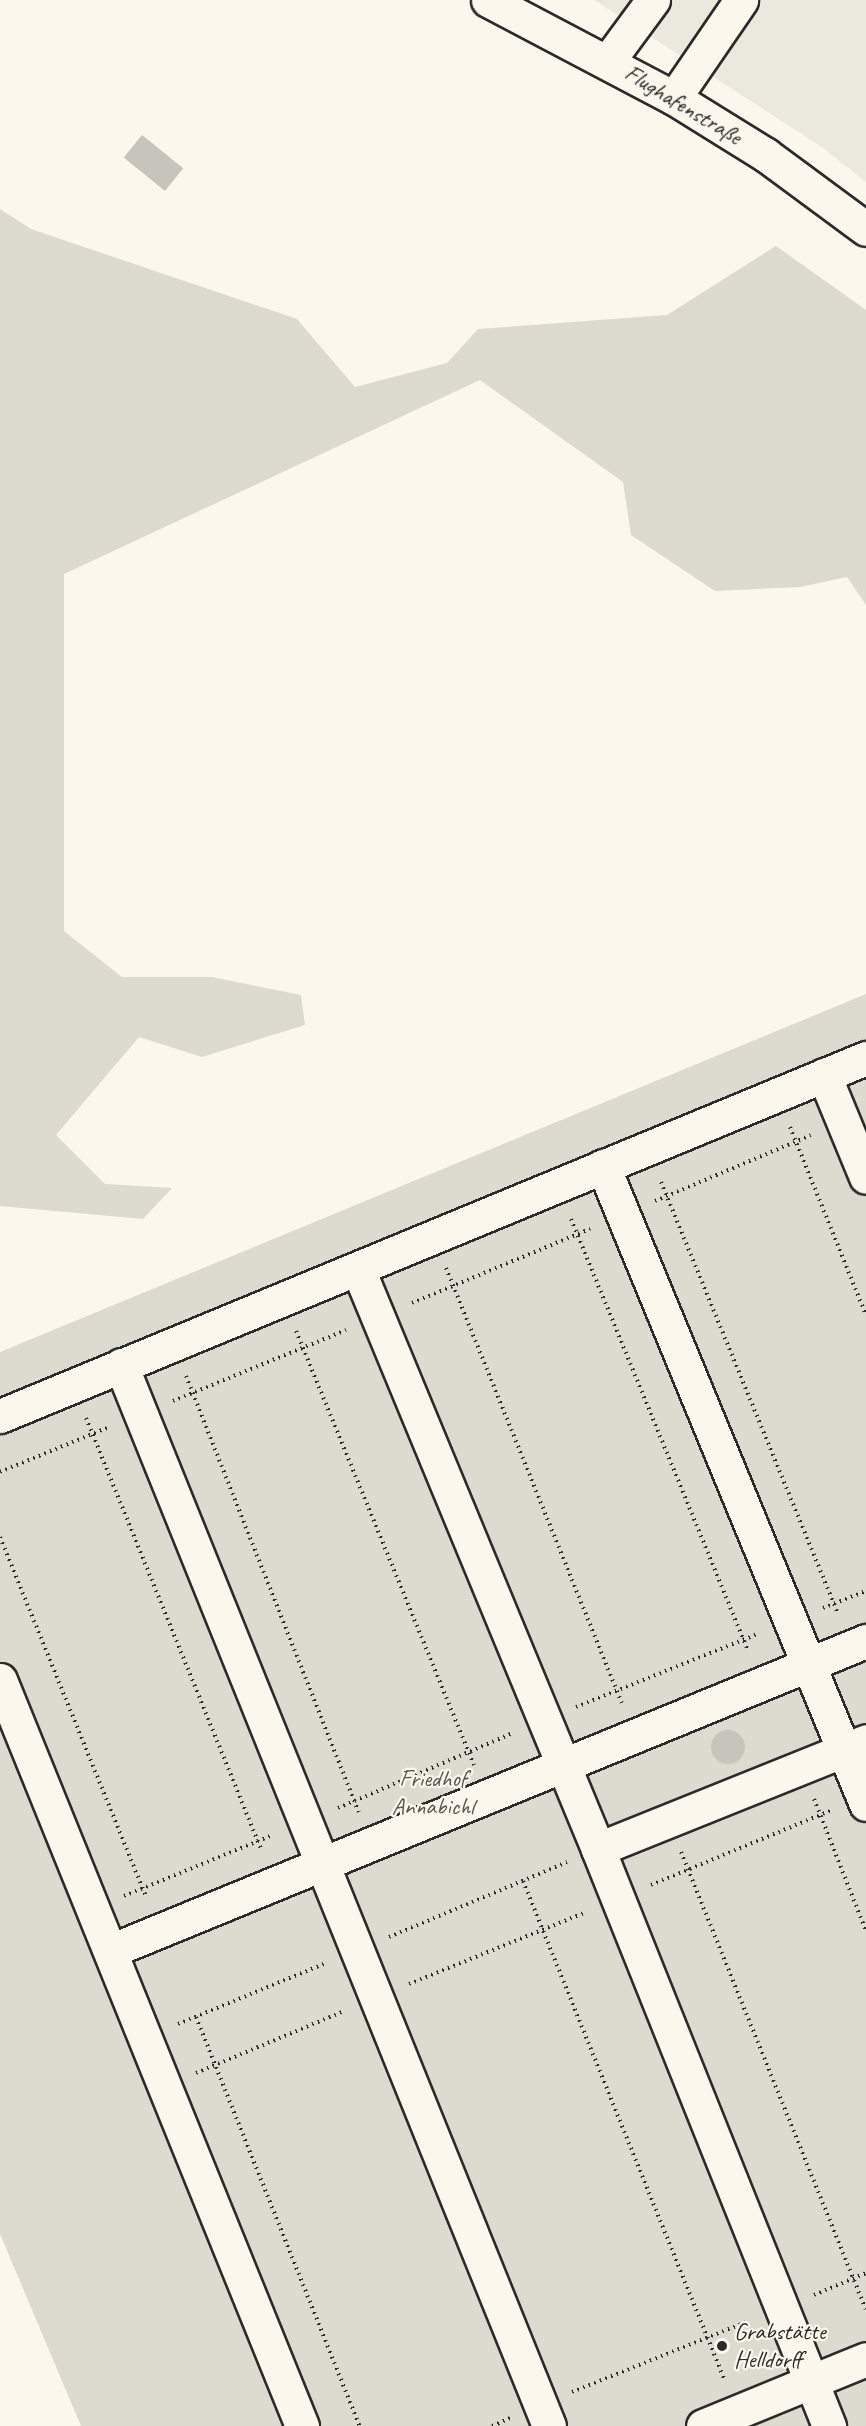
<!DOCTYPE html>
<meta charset="utf-8">
<style>
body{margin:0}
#map{position:relative;width:866px;height:2426px;overflow:hidden;background:#fbf7ec;font-family:Caveat,sans-serif}
div>[style]{position:absolute}
.built>*{inset:0;background:#ebe8de}
.green>*{inset:0;background:#dddad0}
.building>*{inset:0;background:#c7c4bc;transform-origin:0 0}
.round{border-radius:50%}
.path>*{height:4px;margin-top:-2px;transform-origin:0;background:repeating-linear-gradient(90deg,#2b2b2b 0 1.5px,transparent 0 6px)}
.roads{filter:drop-shadow(2px 0 #2b2b2b) drop-shadow(-2px 0 #2b2b2b) drop-shadow(0 2px #2b2b2b) drop-shadow(0 -2px #2b2b2b)}
.minor>*{height:33px;margin:-16.5px;padding:0 16.5px;transform-origin:16.5px;border-radius:16.5px;background:#fbf7ec}
.dots>*{width:16px;height:16px;translate:-50% -50%;box-sizing:border-box;border:3px solid #fbf7ec;border-radius:50%}
span{translate:-50% -50%;white-space:nowrap;text-align:center;line-height:1.15;-webkit-text-stroke:4.5px #fbf7ec;paint-order:stroke}
.street-label{font-size:24px;color:#2b2b2b}
.park-label{font-size:24px;color:#585754}
.poi-label{font-size:24px;color:#2b2b2b}
.left{translate:0 -50%;text-align:left}
</style>
<div id="map">
<div class="built">
<div style="clip-path:polygon(594px 0,866px 0,866px 182px,822px 147px)"></div>
</div>
<div class="green">
<div style="clip-path:polygon(0 209px,31px 229px,297px 319px,355px 387px,447px 363px,478px 329px,667px 315px,776px 246px,866px 310px,866px 605px,847px 577px,800px 587px,715px 591px,631px 535px,623px 482px,480px 380px,64px 574px,64px 931px,122px 977px,212px 977px,301px 995px,305px 1025px,202px 1057px,139px 1037px,56px 1135px,105px 1184px,172px 1188px,143px 1219px,0 1206px)"></div>
<div style="clip-path:polygon(866px 994px,866px 2426px,81px 2426px,0 2234px,0 1352px)"></div>
</div>
<div class="building">
<div style="left:142px;top:135px;width:53px;height:29px;rotate:39deg"></div>
<div class="round" style="left:711px;top:1730px;width:34px;height:34px"></div>
</div>
<div class="path">
<div style="left:790px;top:1127px;width:203px;rotate:68deg"></div>
<div style="left:661px;top:1182px;width:466px;rotate:67.7deg"></div>
<div style="left:655px;top:1201px;width:169px;rotate:-22.9deg"></div>
<div style="left:571px;top:1219px;width:466px;rotate:67.7deg"></div>
<div style="left:446px;top:1268px;width:469px;rotate:68deg"></div>
<div style="left:412px;top:1303px;width:193px;rotate:-22.6deg"></div>
<div style="left:296px;top:1331px;width:469px;rotate:67.7deg"></div>
<div style="left:186px;top:1376px;width:469px;rotate:68.4deg"></div>
<div style="left:173px;top:1401px;width:187px;rotate:-22.3deg"></div>
<div style="left:86px;top:1418px;width:466px;rotate:67.9deg"></div>
<div style="left:0;top:1472px;width:116px;rotate:-22.4deg"></div>
<div style="left:0;top:1537px;width:388px;rotate:67.9deg"></div>
<div style="left:823px;top:1608px;width:46px;rotate:-21.6deg"></div>
<div style="left:576px;top:1707px;width:196px;rotate:-21.9deg"></div>
<div style="left:814px;top:1799px;width:142px;rotate:68.5deg"></div>
<div style="left:338px;top:1808px;width:190px;rotate:-23.2deg"></div>
<div style="left:681px;top:1852px;width:493px;rotate:68deg"></div>
<div style="left:523px;top:1881px;width:539px;rotate:68deg"></div>
<div style="left:651px;top:1885px;width:196px;rotate:-22.5deg"></div>
<div style="left:124px;top:1896px;width:161px;rotate:-22.3deg"></div>
<div style="left:389px;top:1937px;width:193px;rotate:-22.8deg"></div>
<div style="left:409px;top:1984px;width:191px;rotate:-22.1deg"></div>
<div style="left:196px;top:2017px;width:441px;rotate:68.2deg"></div>
<div style="left:178px;top:2024px;width:160px;rotate:-22.4deg"></div>
<div style="left:196px;top:2073px;width:160px;rotate:-22.7deg"></div>
<div style="left:814px;top:2295px;width:56px;rotate:-22.9deg"></div>
<div style="left:572px;top:2392px;width:191px;rotate:-21.9deg"></div>
<div style="left:492px;top:2426px;width:20px;rotate:-24deg"></div>
</div>
<div class="roads">
<div class="minor">
<div style="left:488px;top:0;width:210px;rotate:27.8deg"></div>
<div style="left:674px;top:98px;width:108px;rotate:31.8deg"></div>
<div style="left:766px;top:155px;width:124px;rotate:36.5deg"></div>
<div style="left:608px;top:61px;width:76px;rotate:-53.6deg"></div>
<div style="left:674px;top:98px;width:119px;rotate:-55.6deg"></div>
<div style="left:824px;top:1075px;width:110px;rotate:67.6deg"></div>
<div style="left:603px;top:1166px;width:690px;rotate:67.6deg"></div>
<div style="left:358px;top:1269px;width:628px;rotate:67.52deg"></div>
<div style="left:598px;top:1849px;width:622px;rotate:68.18deg"></div>
<div style="left:121px;top:1365px;width:1144px;rotate:68.03deg"></div>
<div style="left:0;top:1416px;width:937px;rotate:-22.46deg"></div>
<div style="left:0;top:1680px;width:805px;rotate:67.96deg"></div>
<div style="left:598px;top:1849px;width:289px;rotate:-21.9deg"></div>
<div style="left:110px;top:1951px;width:817px;rotate:-22.3deg"></div>
<div style="left:703px;top:2426px;width:176px;rotate:-22.3deg"></div>
</div>
</div>
<div class="dots">
<div style="left:722px;top:2346px;background:#2b2b2b"></div>
</div>
<div class="street-label">
<span style="left:683px;top:105px;rotate:31deg">Flughafenstraße</span>
</div>
<div class="park-label">
<span style="left:433px;top:1793px">Friedhof<br>Annabichl</span>
</div>
<div class="poi-label">
<span class="left" style="left:734px;top:2346px">Grabstätte<br>Helldorff</span>
</div>
</div>
